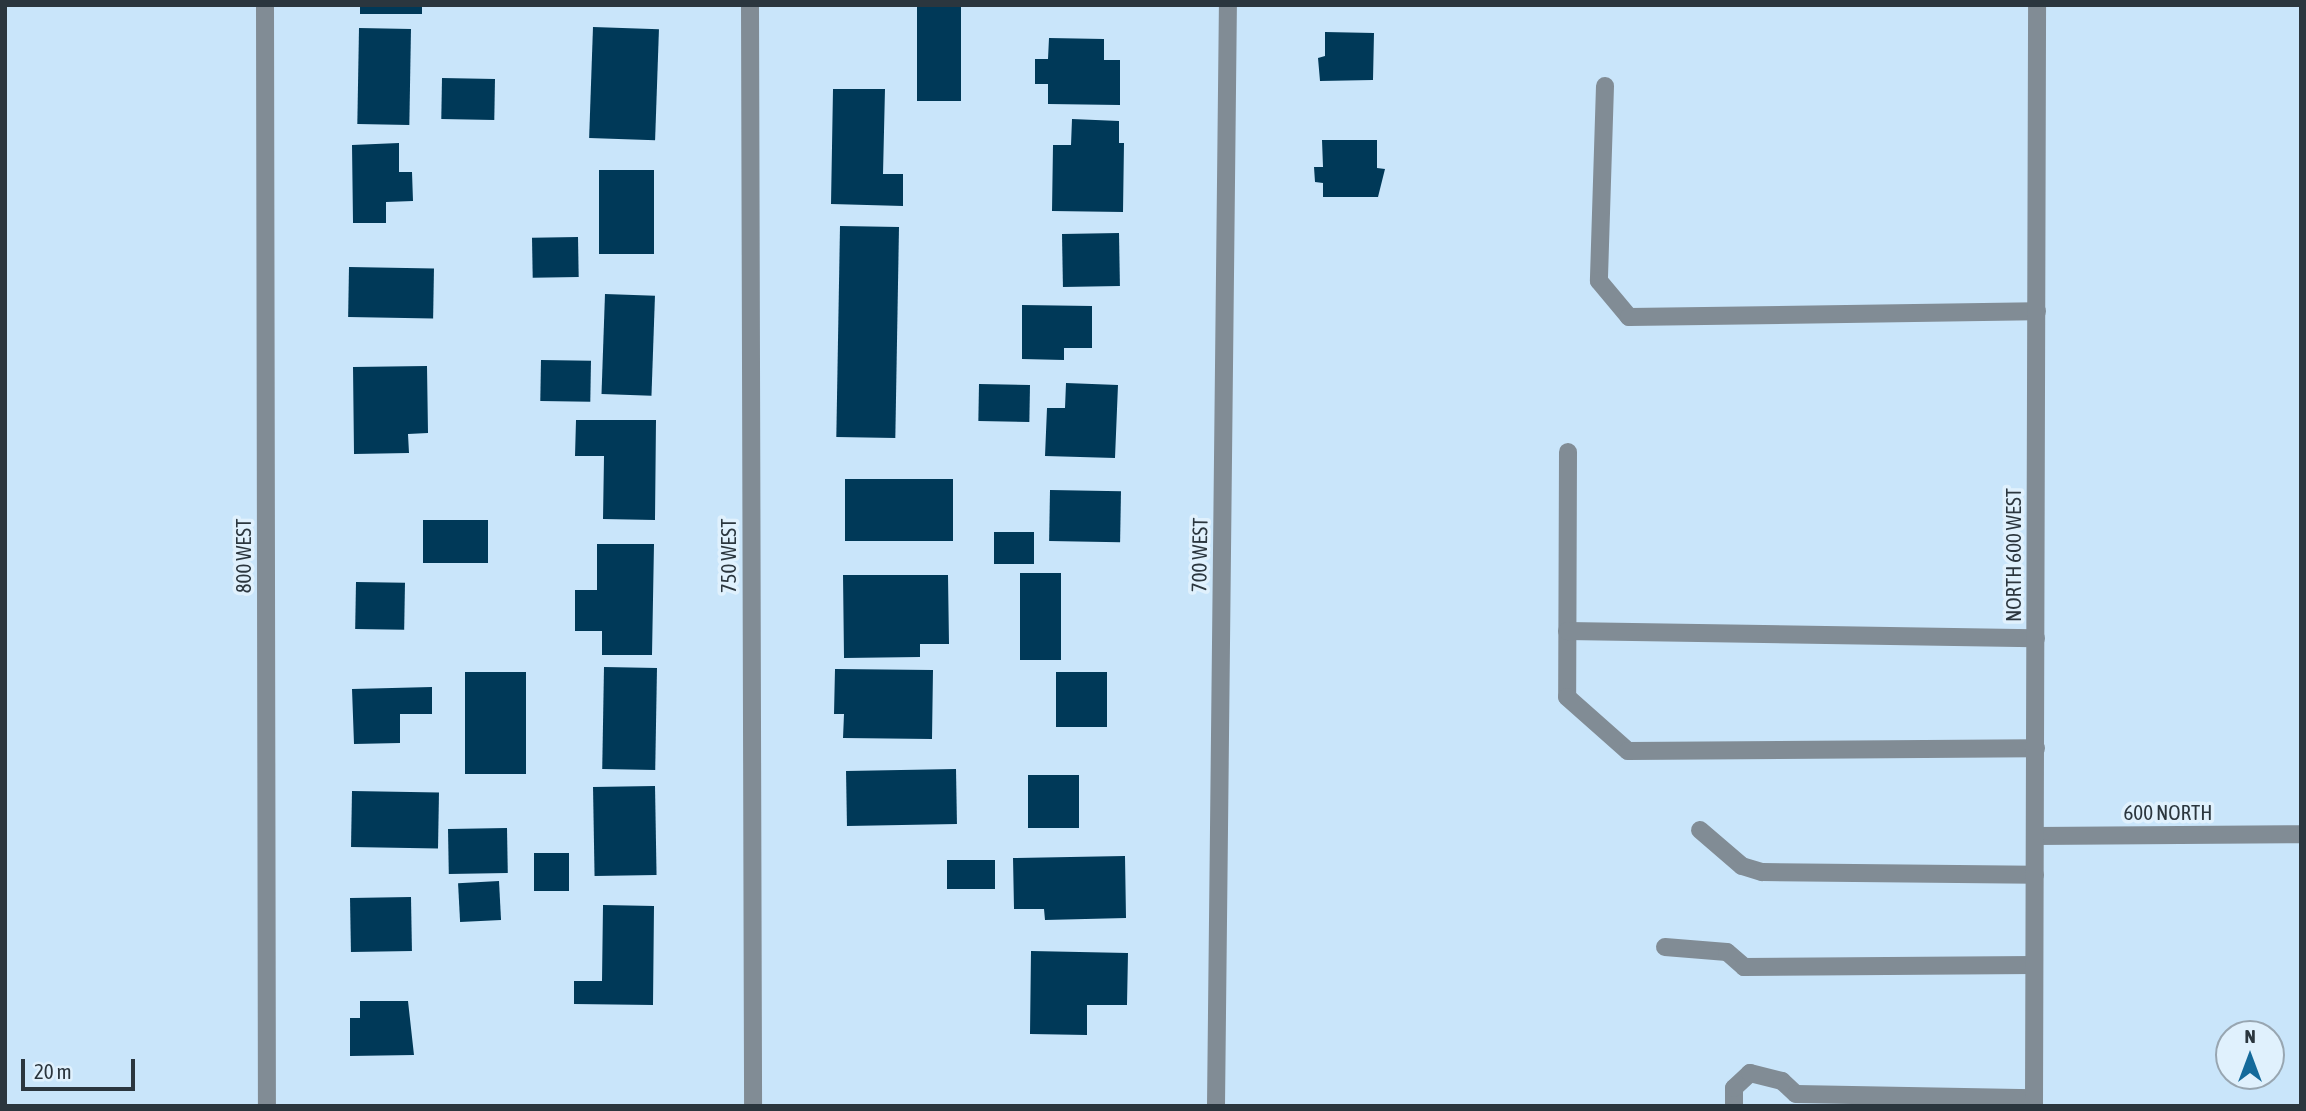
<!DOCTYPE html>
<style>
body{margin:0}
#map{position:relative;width:2306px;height:1111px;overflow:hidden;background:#c9e5fa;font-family:"Asap Condensed",sans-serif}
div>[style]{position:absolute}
.building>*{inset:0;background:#003958;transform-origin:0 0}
.minor>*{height:18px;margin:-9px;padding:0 9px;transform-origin:9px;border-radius:9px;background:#818c95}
span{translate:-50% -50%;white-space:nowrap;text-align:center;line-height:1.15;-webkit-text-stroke:7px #e0f1fd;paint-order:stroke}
.street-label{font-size:21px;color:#2b363e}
.frame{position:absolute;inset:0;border:7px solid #2b363e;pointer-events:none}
.north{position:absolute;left:2215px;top:1020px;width:70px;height:70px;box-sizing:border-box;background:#e0f1fd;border:2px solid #98a6b1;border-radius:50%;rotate:0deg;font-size:19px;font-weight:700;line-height:28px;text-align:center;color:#2b363e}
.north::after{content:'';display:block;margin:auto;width:24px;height:32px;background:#146a9b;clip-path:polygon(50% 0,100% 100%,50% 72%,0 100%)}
.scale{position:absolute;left:21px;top:1059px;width:114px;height:32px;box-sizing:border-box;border:4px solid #2b363e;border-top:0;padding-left:9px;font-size:21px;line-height:24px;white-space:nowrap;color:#2b363e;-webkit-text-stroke:5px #e0f1fd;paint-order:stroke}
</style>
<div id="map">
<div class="building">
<div style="left:360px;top:5px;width:62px;height:9px"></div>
<div style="left:917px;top:5px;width:44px;height:96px"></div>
<div style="left:593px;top:27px;width:66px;height:111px;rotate:2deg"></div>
<div style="left:359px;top:28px;width:52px;height:96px;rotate:1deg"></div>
<div style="clip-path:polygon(1325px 32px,1374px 33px,1373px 80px,1320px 81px,1318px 58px,1325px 56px)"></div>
<div style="clip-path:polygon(1049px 38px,1104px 39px,1104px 60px,1120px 60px,1120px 105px,1048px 104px,1048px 84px,1035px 84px,1035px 59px,1048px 59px)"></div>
<div style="left:442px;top:78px;width:53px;height:41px;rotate:1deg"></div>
<div style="clip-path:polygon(833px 89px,885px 89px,883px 174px,903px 174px,903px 206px,831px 204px)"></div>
<div style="clip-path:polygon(1072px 119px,1119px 121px,1119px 143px,1124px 143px,1123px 212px,1052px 211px,1053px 145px,1071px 145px)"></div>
<div style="clip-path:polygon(1322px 140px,1377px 140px,1377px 168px,1385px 169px,1378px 197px,1323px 197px,1323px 183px,1315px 182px,1314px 167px,1323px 167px)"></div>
<div style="clip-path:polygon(399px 143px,399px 172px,412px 172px,413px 201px,386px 202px,386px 223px,353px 223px,352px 145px)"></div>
<div style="left:599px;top:170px;width:55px;height:84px"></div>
<div style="left:840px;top:226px;width:59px;height:211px;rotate:1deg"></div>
<div style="left:1119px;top:233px;width:53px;height:57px;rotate:89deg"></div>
<div style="left:578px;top:237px;width:40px;height:46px;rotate:89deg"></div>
<div style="left:349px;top:267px;width:85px;height:50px;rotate:1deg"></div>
<div style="left:605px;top:294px;width:50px;height:100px;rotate:2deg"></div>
<div style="clip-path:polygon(1022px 305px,1092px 306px,1092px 348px,1064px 348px,1064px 360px,1022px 359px)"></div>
<div style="left:541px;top:360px;width:50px;height:41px;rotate:1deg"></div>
<div style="clip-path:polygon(427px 366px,428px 433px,408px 434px,409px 453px,354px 454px,353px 367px)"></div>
<div style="clip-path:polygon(1066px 383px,1118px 385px,1115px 458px,1045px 456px,1047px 408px,1065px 408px)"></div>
<div style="left:979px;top:384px;width:51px;height:37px;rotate:1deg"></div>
<div style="clip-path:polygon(576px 420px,656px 420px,655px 520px,603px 519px,604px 456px,575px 456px)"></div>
<div style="left:845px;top:479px;width:108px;height:62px"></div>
<div style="left:1050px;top:490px;width:71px;height:51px;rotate:1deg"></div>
<div style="left:423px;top:520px;width:65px;height:43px"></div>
<div style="left:994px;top:532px;width:40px;height:32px"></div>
<div style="clip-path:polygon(597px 544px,654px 544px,652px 655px,602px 655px,602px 631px,575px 631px,575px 590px,597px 590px)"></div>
<div style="left:1020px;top:573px;width:41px;height:87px"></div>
<div style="clip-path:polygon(843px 575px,948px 575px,949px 644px,920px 644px,920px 657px,844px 658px)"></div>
<div style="left:356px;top:582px;width:49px;height:47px;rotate:1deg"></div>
<div style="left:604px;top:667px;width:53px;height:102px;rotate:1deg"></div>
<div style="clip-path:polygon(835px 669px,933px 670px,932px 739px,843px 738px,844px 714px,834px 714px)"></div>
<div style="left:465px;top:672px;width:61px;height:102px"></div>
<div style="left:1056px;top:672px;width:51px;height:55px"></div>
<div style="clip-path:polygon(432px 687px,432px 714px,400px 714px,400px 743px,354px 744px,352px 689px)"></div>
<div style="left:956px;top:769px;width:55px;height:110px;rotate:89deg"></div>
<div style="left:1028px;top:775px;width:51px;height:53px"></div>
<div style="left:655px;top:786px;width:89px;height:62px;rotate:89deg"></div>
<div style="left:352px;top:791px;width:87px;height:56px;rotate:1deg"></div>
<div style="left:507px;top:828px;width:45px;height:59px;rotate:89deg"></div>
<div style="left:534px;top:853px;width:35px;height:38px"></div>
<div style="clip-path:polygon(1125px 856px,1126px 918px,1045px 920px,1044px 909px,1014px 909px,1013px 858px)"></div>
<div style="left:995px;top:860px;width:29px;height:48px;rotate:90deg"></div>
<div style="left:499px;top:881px;width:39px;height:41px;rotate:87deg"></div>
<div style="left:411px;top:897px;width:54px;height:61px;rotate:89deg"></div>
<div style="clip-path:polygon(603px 905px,654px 906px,653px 1005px,574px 1004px,574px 981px,602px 981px)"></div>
<div style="clip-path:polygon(1031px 951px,1128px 953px,1127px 1005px,1087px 1005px,1087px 1035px,1030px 1034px)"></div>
<div style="clip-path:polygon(360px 1001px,408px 1001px,414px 1055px,350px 1056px,350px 1018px,360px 1018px)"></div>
</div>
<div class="minor">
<div style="left:265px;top:5px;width:1101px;rotate:89.9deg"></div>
<div style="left:750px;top:5px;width:1101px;rotate:89.84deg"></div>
<div style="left:1605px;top:86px;width:195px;rotate:91.8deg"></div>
<div style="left:1599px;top:281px;width:47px;rotate:50.2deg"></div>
<div style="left:1629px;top:317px;width:408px;rotate:-0.8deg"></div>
<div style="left:1568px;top:452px;width:245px;rotate:90.2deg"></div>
<div style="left:1567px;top:697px;width:81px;rotate:41.5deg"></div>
<div style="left:1628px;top:751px;width:408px;rotate:-0.4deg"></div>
<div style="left:1567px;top:631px;width:469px;rotate:0.9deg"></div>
<div style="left:1700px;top:830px;width:55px;rotate:40.6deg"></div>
<div style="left:1742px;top:866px;width:21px;rotate:17deg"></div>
<div style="left:1762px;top:872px;width:273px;rotate:0.6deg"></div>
<div style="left:2036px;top:836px;width:265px;rotate:-0.4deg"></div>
<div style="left:1665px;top:947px;width:62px;rotate:4.6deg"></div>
<div style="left:1727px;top:952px;width:23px;rotate:41deg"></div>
<div style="left:1744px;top:967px;width:290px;rotate:-0.4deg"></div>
<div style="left:1216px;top:1106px;width:1101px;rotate:-89.38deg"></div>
<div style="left:1734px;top:1106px;width:18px;rotate:-90deg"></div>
<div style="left:1734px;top:1088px;width:22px;rotate:-43deg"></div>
<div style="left:1750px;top:1073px;width:33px;rotate:14deg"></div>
<div style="left:1782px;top:1081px;width:19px;rotate:43deg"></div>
<div style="left:1796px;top:1094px;width:238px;rotate:1deg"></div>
<div style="left:2034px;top:1106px;width:1101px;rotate:-89.84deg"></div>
</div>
<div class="street-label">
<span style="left:1199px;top:555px;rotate:-89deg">700 WEST</span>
<span style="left:2013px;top:555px;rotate:-90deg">NORTH 600 WEST</span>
<span style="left:243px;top:556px;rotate:-90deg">800 WEST</span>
<span style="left:728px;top:556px;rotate:-90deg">750 WEST</span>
<span style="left:2168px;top:812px">600 NORTH</span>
</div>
<div class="frame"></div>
<div class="north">N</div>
<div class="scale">20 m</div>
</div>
